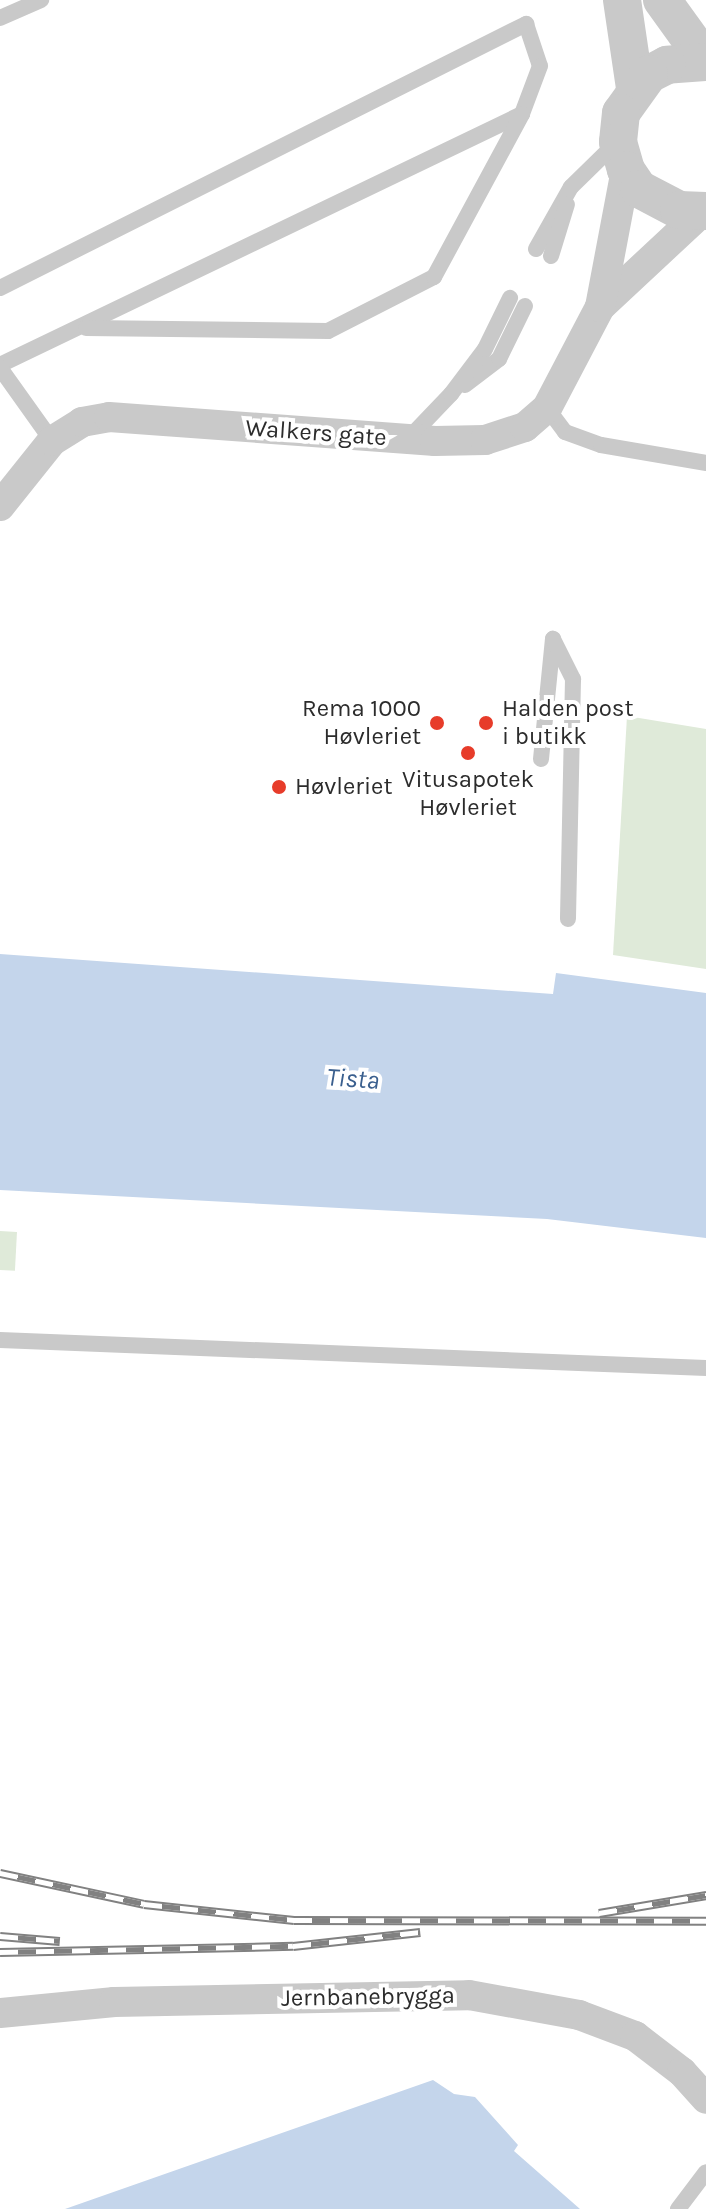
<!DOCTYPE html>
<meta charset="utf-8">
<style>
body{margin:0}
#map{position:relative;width:706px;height:2209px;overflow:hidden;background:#fff;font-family:Karla,sans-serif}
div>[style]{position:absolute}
.green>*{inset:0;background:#dfead9;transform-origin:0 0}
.water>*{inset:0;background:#c4d5eb}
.service>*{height:16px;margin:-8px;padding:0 8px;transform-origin:8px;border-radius:8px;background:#c9c9c9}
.minor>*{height:30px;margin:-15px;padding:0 15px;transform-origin:15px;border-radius:15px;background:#c9c9c9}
.tertiary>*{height:38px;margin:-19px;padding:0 19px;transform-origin:19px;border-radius:19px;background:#c9c9c9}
.rail>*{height:9px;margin-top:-4.5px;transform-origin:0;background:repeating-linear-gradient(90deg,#fff 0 18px,#818181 0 36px);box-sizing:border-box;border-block:2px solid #818181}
.dots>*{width:22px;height:22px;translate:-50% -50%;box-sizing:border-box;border:4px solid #fff;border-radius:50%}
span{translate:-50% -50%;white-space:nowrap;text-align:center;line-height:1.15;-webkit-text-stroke:8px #fff;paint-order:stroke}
.street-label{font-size:24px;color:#2c2c2c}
.poi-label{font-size:24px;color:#2c2c2c}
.right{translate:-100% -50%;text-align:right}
.left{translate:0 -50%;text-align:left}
.water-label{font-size:26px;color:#3a5f8e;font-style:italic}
</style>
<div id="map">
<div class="green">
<div style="clip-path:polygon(627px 716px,706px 729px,706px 969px,613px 955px)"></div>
<div style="left:0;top:1231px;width:17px;height:39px;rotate:3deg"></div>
</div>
<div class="water">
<div style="clip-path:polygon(0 954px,553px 994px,556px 973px,706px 993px,706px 1238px,547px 1219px,0 1190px)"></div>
<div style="clip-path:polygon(433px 2080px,454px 2094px,475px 2097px,518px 2145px,514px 2151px,580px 2209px,65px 2209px)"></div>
</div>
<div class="service">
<div style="left:0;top:18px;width:45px;rotate:-23.7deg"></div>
<div style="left:536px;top:249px;width:71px;rotate:-60.6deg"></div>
<div style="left:571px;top:187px;width:63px;rotate:-44.4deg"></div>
<div style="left:551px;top:256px;width:54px;rotate:-72.9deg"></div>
<div style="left:0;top:288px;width:589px;rotate:-26.65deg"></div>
<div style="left:526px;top:24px;width:44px;rotate:71.6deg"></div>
<div style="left:540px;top:66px;width:51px;rotate:110.6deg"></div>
<div style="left:522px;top:114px;width:579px;rotate:154.32deg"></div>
<div style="left:86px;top:328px;width:242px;rotate:0.7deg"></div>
<div style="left:328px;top:331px;width:119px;rotate:-27deg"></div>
<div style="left:434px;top:277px;width:185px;rotate:-61.6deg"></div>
<div style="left:0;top:368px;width:90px;rotate:54.5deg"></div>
<div style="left:465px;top:385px;width:43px;rotate:-37.4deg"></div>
<div style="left:499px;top:359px;width:59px;rotate:-63.9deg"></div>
<div style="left:547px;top:408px;width:30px;rotate:53deg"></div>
<div style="left:565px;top:432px;width:38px;rotate:20deg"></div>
<div style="left:601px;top:445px;width:107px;rotate:9.7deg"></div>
<div style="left:407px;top:440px;width:64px;rotate:-46.3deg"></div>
<div style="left:451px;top:394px;width:56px;rotate:-52.9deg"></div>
<div style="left:485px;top:349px;width:57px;rotate:-63.9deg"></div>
<div style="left:541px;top:759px;width:121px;rotate:-84.3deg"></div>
<div style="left:553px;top:639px;width:45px;rotate:63.4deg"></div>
<div style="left:573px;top:679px;width:240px;rotate:91.2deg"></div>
<div style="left:0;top:1340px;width:707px;rotate:2.27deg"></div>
<div style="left:678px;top:2209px;width:46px;rotate:-52.9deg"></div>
</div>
<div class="minor">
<div style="left:600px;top:307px;width:139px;rotate:-43deg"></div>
<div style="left:0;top:506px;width:83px;rotate:-51.3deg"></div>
<div style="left:52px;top:441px;width:36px;rotate:-32deg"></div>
<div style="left:82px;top:422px;width:27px;rotate:-10deg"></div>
<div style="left:109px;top:417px;width:327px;rotate:4.2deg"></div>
<div style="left:435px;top:441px;width:50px;rotate:-1.1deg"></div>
<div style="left:485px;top:440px;width:42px;rotate:-18deg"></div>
<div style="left:525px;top:427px;width:29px;rotate:-41deg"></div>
<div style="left:547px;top:408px;width:114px;rotate:-62.3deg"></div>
<div style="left:600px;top:307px;width:139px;rotate:-79.3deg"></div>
<div style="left:0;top:2013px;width:115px;rotate:-5.5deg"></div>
<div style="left:114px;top:2002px;width:355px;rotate:-1.1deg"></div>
<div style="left:469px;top:1995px;width:112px;rotate:10.3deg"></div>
<div style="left:579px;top:2015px;width:60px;rotate:20.6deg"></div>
<div style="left:635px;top:2036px;width:59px;rotate:37.5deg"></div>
<div style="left:682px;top:2072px;width:36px;rotate:48deg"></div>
</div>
<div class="tertiary">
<div style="left:622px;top:0;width:89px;rotate:81.6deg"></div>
<div style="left:662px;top:0;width:75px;rotate:54.2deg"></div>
<div style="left:706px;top:62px;width:39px;rotate:176deg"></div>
<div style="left:667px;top:65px;width:20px;rotate:153deg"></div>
<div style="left:649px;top:74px;width:48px;rotate:125.7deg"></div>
<div style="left:621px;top:113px;width:29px;rotate:96deg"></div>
<div style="left:618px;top:142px;width:29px;rotate:74deg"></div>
<div style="left:626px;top:170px;width:23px;rotate:56deg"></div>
<div style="left:639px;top:189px;width:45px;rotate:27.7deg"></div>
<div style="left:679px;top:210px;width:27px;rotate:2deg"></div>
</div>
<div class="rail">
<div style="left:0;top:1873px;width:147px;rotate:12.1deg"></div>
<div style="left:144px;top:1904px;width:151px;rotate:6.1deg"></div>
<div style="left:294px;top:1920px;width:412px;rotate:0.1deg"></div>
<div style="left:599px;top:1913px;width:109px;rotate:-9.5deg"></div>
<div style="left:0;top:1936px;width:60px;rotate:4.8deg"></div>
<div style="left:0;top:1952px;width:293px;rotate:-1.2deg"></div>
<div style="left:293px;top:1946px;width:128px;rotate:-6.3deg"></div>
</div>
<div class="dots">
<div style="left:437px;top:723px;background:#e73c2a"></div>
<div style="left:486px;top:723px;background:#e73c2a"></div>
<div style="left:468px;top:753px;background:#e73c2a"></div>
<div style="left:279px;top:787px;background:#e73c2a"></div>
</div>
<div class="street-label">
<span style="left:316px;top:433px;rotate:4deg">Walkers gate</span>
<span style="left:368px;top:1997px;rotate:-1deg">Jernbanebrygga</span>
</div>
<div class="poi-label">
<span class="right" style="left:421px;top:723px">Rema 1000<br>Høvleriet</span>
<span class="left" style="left:502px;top:723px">Halden post<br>i butikk</span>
<span style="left:468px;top:794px">Vitusapotek<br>Høvleriet</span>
<span class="left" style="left:295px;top:787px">Høvleriet</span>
</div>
<div class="water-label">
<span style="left:353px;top:1079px;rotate:4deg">Tista</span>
</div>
</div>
